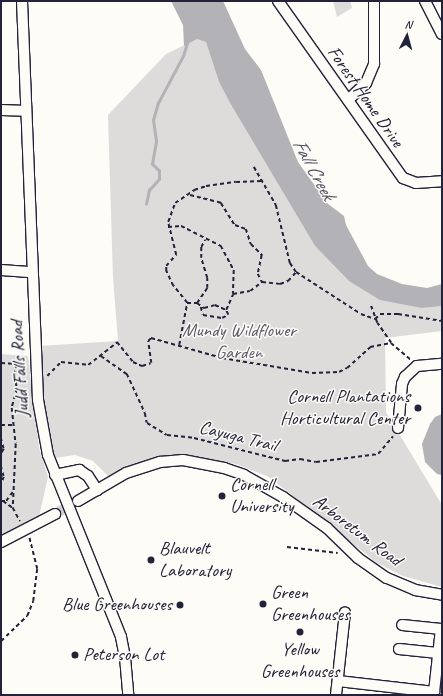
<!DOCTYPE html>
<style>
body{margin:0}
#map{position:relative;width:443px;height:696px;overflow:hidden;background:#fdfcf7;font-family:Caveat,sans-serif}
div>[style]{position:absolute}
.green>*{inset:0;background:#dddcdb}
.water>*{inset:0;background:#b2b2b7}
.stream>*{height:2.5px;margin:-1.25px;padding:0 1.25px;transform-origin:1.25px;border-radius:1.25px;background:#b2b2b7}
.minor-tunnel>*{height:10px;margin-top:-5px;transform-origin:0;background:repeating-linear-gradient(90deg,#d1d0d1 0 10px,transparent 0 15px)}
.path>*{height:1.5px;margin-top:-0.75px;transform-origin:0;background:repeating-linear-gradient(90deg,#22223b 0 4px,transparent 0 7px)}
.roads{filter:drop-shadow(1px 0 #22223b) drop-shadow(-1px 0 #22223b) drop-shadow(0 1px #22223b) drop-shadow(0 -1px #22223b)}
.minor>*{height:10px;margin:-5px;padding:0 5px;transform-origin:5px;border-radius:5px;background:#fdfcf7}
.dots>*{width:11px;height:11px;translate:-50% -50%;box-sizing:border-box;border:2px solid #fdfcf7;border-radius:50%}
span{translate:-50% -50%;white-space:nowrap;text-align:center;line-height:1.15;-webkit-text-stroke:3px #fdfcf7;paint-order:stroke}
.street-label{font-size:19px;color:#22223b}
.park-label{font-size:19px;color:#5a5a6b}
.poi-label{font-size:19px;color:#22223b}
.right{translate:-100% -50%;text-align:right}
.left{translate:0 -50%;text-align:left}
.water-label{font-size:20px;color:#545466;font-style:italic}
.frame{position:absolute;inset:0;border:2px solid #22223b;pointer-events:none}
.north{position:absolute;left:387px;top:16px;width:40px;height:40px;-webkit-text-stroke:3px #fdfcf7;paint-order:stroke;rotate:6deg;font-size:11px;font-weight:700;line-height:16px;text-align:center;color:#22223b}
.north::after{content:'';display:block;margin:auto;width:14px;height:18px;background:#22223b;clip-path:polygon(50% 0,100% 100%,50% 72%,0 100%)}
</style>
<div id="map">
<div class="green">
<div style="clip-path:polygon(333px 1px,350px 1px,352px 8px,337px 17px)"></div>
<div style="clip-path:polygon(197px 39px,206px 42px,219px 82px,230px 103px,315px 246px,349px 281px,422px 308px,442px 306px,442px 331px,385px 338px,386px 412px,442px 505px,442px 587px,403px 576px,377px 563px,269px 477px,236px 464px,198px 457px,169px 456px,133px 465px,109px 477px,93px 461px,75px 455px,54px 458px,45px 411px,39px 346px,118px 341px,113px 278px,108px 115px,166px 54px)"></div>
<div style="clip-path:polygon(1px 354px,28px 356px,39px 448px,48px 477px,39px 517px,1px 536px)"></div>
</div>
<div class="water">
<div style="clip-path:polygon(171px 1px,223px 1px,245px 49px,261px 70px,298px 162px,328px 204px,344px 216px,346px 225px,368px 266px,377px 274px,402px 284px,427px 288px,442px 284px,442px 306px,422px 308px,380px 300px,349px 281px,315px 246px,230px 103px,219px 82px,206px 42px,197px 39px,184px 46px,183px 25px)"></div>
<div style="clip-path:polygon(442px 414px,442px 475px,437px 474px,425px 462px,422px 444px,430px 424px,435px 417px)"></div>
</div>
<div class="stream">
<div style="left:146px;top:204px;width:14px;rotate:-78deg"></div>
<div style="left:149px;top:190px;width:15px;rotate:-48deg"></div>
<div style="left:159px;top:179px;width:8px;rotate:-90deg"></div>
<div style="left:159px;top:171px;width:10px;rotate:-135deg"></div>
<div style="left:152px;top:164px;width:23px;rotate:-80deg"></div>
<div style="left:156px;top:141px;width:21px;rotate:-98deg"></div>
<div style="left:153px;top:120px;width:18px;rotate:-74deg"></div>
<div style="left:158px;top:103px;width:53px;rotate:-62deg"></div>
<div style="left:183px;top:56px;width:14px;rotate:-73deg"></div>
</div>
<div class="minor-tunnel">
<div style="left:55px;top:514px;width:24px;rotate:-30deg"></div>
</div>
<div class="path">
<div style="left:254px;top:167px;width:44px;rotate:59.9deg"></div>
<div style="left:276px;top:205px;width:60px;rotate:76.4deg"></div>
<div style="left:290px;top:263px;width:11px;rotate:56deg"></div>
<div style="left:296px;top:272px;width:77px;rotate:32.9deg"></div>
<div style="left:361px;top:314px;width:15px;rotate:20deg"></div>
<div style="left:190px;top:195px;width:32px;rotate:14deg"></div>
<div style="left:221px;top:203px;width:26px;rotate:58deg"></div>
<div style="left:235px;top:225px;width:12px;rotate:20deg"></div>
<div style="left:246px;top:229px;width:16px;rotate:72deg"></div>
<div style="left:251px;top:244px;width:16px;rotate:45deg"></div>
<div style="left:262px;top:255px;width:19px;rotate:102deg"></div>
<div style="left:258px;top:274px;width:9px;rotate:63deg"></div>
<div style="left:168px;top:227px;width:13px;rotate:-4deg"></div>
<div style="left:181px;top:226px;width:45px;rotate:26.6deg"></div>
<div style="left:221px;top:246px;width:27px;rotate:62deg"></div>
<div style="left:234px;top:270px;width:24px;rotate:92deg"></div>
<div style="left:187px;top:303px;width:22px;rotate:-129deg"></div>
<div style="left:173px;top:286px;width:17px;rotate:-115deg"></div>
<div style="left:166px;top:271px;width:5px;rotate:-90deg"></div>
<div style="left:166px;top:266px;width:15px;rotate:-48deg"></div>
<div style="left:176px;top:255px;width:34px;rotate:-104deg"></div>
<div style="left:168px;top:222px;width:20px;rotate:-70deg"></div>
<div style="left:175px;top:203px;width:23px;rotate:-34deg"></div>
<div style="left:194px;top:190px;width:13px;rotate:-18deg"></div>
<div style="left:206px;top:186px;width:30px;rotate:-8deg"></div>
<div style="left:236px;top:182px;width:27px;rotate:-2deg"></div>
<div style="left:197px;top:303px;width:18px;rotate:-56deg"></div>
<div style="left:207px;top:288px;width:10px;rotate:-90deg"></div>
<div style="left:207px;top:278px;width:21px;rotate:-107deg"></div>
<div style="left:201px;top:258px;width:11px;rotate:-90deg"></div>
<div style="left:201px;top:247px;width:8px;rotate:-60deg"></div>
<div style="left:201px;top:307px;width:8px;rotate:76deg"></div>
<div style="left:203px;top:315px;width:19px;rotate:9deg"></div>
<div style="left:222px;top:318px;width:7px;rotate:-27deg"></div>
<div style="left:228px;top:315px;width:5px;rotate:-112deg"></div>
<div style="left:375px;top:319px;width:7px;rotate:-45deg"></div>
<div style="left:380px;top:314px;width:18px"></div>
<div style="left:398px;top:314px;width:45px;rotate:9deg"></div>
<div style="left:391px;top:343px;width:26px;rotate:40deg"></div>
<div style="left:179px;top:345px;width:43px;rotate:-79.2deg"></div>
<div style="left:187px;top:303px;width:10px"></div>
<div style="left:197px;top:303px;width:9px;rotate:36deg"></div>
<div style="left:204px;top:308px;width:11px;rotate:-15deg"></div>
<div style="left:215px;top:305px;width:12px;rotate:24deg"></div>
<div style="left:226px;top:310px;width:17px;rotate:-66deg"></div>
<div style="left:233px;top:294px;width:17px;rotate:-10deg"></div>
<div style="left:250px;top:291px;width:15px;rotate:-37deg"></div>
<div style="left:262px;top:282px;width:18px;rotate:6deg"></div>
<div style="left:280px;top:284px;width:9px;rotate:-21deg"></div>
<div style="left:288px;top:281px;width:12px;rotate:-48deg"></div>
<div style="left:101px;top:356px;width:32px;rotate:35deg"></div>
<div style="left:127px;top:374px;width:43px;rotate:65.2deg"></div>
<div style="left:145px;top:413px;width:10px;rotate:79deg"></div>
<div style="left:147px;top:423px;width:23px;rotate:31deg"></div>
<div style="left:167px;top:435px;width:27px;rotate:6deg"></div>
<div style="left:194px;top:438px;width:94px;rotate:14.2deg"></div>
<div style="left:285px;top:461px;width:15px;rotate:-8deg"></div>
<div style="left:300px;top:459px;width:16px;rotate:11deg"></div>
<div style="left:316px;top:462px;width:63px;rotate:-7.4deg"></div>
<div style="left:378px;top:454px;width:23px;rotate:-50deg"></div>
<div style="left:1px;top:363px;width:16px;rotate:4deg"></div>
<div style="left:17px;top:364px;width:14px;rotate:36deg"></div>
<div style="left:17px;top:364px;width:11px;rotate:100deg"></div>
<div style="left:15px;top:375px;width:14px;rotate:82deg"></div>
<div style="left:17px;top:389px;width:20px;rotate:105deg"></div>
<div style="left:12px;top:408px;width:36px;rotate:84deg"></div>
<div style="left:16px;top:444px;width:64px;rotate:92.7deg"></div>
<div style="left:13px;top:508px;width:15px;rotate:62deg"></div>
<div style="left:47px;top:376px;width:20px;rotate:-45deg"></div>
<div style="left:61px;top:362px;width:27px;rotate:6deg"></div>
<div style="left:88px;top:365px;width:37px;rotate:-38deg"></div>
<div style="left:117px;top:342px;width:26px;rotate:51deg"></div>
<div style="left:133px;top:362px;width:10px;rotate:24deg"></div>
<div style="left:142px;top:366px;width:9px;rotate:-18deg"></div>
<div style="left:151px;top:363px;width:22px;rotate:-98deg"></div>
<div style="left:148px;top:341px;width:4px;rotate:-45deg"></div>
<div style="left:151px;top:338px;width:74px;rotate:15.7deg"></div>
<div style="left:222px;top:358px;width:91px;rotate:9.5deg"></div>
<div style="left:312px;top:373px;width:27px;rotate:-2deg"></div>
<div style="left:339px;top:372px;width:9px;rotate:-27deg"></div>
<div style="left:347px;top:368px;width:31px;rotate:-42deg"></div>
<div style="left:370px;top:347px;width:21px;rotate:-11deg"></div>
<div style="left:391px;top:343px;width:24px;rotate:-125deg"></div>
<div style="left:377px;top:323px;width:20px;rotate:-110deg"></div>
<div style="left:1px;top:425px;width:12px"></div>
<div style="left:1px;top:438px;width:11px;rotate:75deg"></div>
<div style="left:4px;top:449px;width:6px;rotate:121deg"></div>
<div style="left:1px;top:466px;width:11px;rotate:75deg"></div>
<div style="left:4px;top:477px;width:9px;rotate:111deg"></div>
<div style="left:1px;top:501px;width:5px"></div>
<div style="left:6px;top:501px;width:14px;rotate:-54deg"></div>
<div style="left:3px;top:501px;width:12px;rotate:35deg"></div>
<div style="left:287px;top:547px;width:51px;rotate:6.7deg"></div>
<div style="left:1px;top:641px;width:36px;rotate:-44deg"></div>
<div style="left:27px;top:616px;width:16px;rotate:-68deg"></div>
<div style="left:33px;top:601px;width:32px;rotate:-83deg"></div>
<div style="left:37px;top:569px;width:32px;rotate:-104deg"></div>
</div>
<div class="roads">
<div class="minor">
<div style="left:22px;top:1px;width:399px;rotate:87.7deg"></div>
<div style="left:38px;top:400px;width:56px;rotate:79.7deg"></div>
<div style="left:48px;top:455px;width:196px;rotate:68.1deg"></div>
<div style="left:121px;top:637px;width:20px;rotate:79deg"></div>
<div style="left:125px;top:657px;width:38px;rotate:85deg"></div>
<div style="left:278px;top:1px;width:217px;rotate:54.8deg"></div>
<div style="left:403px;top:178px;width:14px;rotate:21deg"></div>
<div style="left:416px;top:183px;width:26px;rotate:-4deg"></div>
<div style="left:425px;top:1px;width:37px;rotate:63deg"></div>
<div style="left:348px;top:100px;width:25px;rotate:-43deg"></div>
<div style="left:366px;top:83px;width:21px;rotate:-67deg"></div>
<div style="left:374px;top:64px;width:63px;rotate:-90deg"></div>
<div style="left:1px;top:110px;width:25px;rotate:2deg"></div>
<div style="left:1px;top:270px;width:31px;rotate:4deg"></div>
<div style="left:398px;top:428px;width:44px;rotate:-84.8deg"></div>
<div style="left:402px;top:384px;width:8px;rotate:-67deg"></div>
<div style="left:405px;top:377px;width:16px;rotate:-43deg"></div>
<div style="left:417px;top:366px;width:25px;rotate:-5deg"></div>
<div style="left:55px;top:475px;width:25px;rotate:-12deg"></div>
<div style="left:79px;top:470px;width:11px;rotate:34deg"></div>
<div style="left:88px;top:476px;width:17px;rotate:57deg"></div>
<div style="left:78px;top:501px;width:56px;rotate:-30.3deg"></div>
<div style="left:126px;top:473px;width:36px;rotate:-18deg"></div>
<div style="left:160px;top:462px;width:23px;rotate:-5deg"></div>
<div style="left:183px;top:460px;width:42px;rotate:11deg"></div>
<div style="left:224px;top:468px;width:21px;rotate:19deg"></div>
<div style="left:244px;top:475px;width:45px;rotate:29.4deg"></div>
<div style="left:283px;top:497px;width:54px;rotate:35.2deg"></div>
<div style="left:327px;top:528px;width:43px;rotate:44.1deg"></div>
<div style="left:358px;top:558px;width:35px;rotate:35deg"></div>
<div style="left:387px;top:578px;width:30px;rotate:23deg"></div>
<div style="left:415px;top:590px;width:27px;rotate:10deg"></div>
<div style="left:1px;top:542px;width:61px;rotate:-27.4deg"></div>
<div style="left:399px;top:649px;width:39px;rotate:6deg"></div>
<div style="left:338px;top:681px;width:97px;rotate:6.5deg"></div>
<div style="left:434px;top:692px;width:63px;rotate:-83.7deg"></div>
<div style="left:441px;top:629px;width:39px;rotate:-174deg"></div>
<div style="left:336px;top:695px;width:83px;rotate:-83.8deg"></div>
</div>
</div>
<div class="dots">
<div style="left:418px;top:408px;background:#22223b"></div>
<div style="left:222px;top:496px;background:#22223b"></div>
<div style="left:151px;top:560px;background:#22223b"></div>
<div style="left:263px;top:604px;background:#22223b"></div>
<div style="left:180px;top:605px;background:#22223b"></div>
<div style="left:300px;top:632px;background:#22223b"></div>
<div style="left:75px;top:655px;background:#22223b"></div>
</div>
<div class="street-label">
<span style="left:365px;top:97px;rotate:55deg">Forest Home Drive</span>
<span style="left:20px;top:369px;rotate:-94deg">Judd Falls Road</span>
<span style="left:238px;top:437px;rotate:14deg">Cayuga Trail</span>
<span style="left:357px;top:531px;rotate:37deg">Arboretum Road</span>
</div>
<div class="park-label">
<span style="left:239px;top:342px">Mundy Wildflower<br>Garden</span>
</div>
<div class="poi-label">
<span class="right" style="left:410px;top:408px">Cornell Plantations<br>Horticultural Center</span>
<span class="left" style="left:230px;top:496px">Cornell<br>University</span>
<span class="left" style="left:159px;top:560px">Blauvelt<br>Laboratory</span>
<span class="left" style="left:271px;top:604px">Green<br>Greenhouses</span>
<span class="right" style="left:172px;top:605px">Blue Greenhouses</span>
<span style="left:300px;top:661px">Yellow<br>Greenhouses</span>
<span class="left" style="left:83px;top:655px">Peterson Lot</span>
</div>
<div class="water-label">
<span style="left:314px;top:169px;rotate:61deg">Fall Creek</span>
</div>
<div class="frame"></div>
<div class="north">N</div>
</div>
